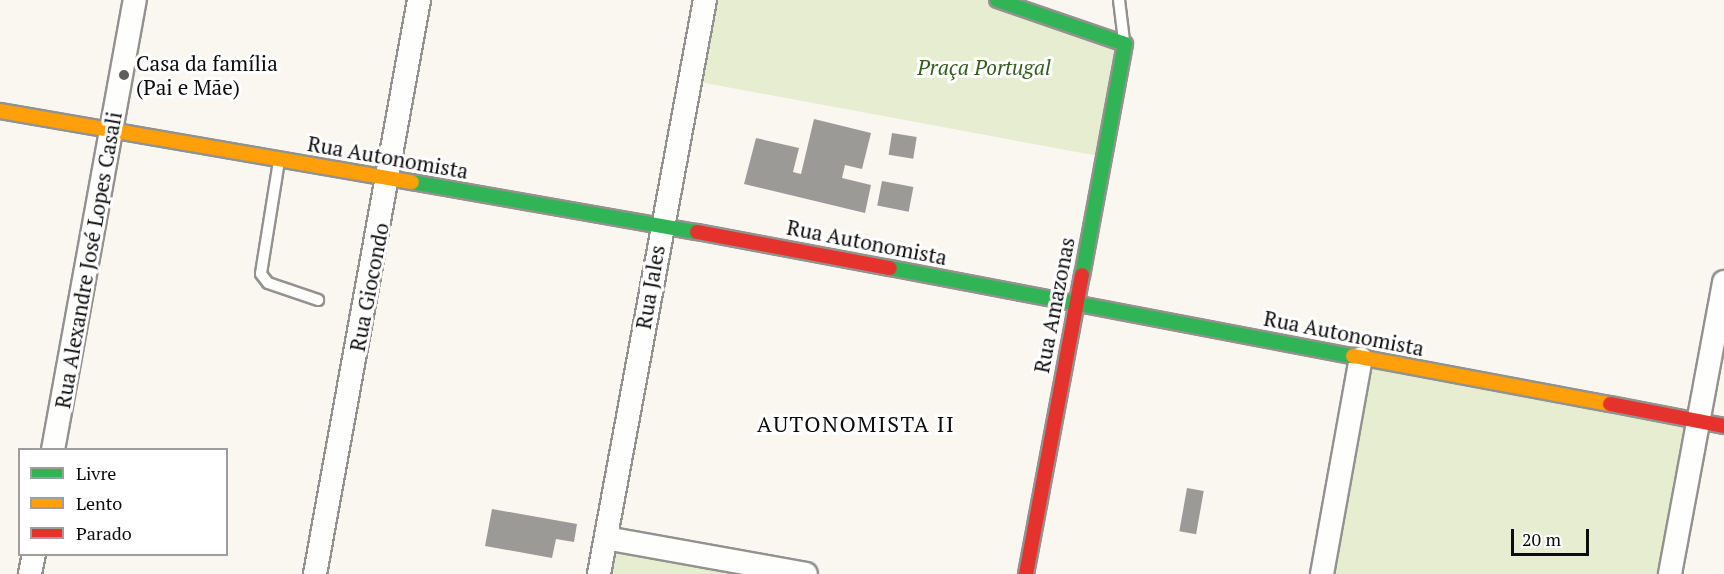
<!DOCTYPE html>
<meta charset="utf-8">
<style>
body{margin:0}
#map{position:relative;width:1724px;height:574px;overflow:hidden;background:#faf7f0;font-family:"PT Serif",serif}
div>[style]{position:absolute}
.green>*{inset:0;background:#e6edd1}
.building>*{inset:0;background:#9c9a96;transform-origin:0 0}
.roads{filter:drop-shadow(2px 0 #93928f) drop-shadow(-2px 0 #93928f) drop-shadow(0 2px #93928f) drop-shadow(0 -2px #93928f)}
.lane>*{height:10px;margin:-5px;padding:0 5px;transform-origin:5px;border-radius:5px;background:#fefefd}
.street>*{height:22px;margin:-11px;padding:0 11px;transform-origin:11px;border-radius:11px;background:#fefefd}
.fast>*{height:14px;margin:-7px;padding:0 7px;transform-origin:7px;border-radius:7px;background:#30b455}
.slow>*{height:14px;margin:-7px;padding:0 7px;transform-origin:7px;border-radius:7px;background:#ff9f0a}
.jam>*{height:14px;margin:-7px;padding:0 7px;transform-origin:7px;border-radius:7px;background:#e5322d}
.dots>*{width:16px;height:16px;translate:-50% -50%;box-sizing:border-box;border:3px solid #fff;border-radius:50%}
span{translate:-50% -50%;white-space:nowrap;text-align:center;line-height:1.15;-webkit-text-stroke:6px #fff;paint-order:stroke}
.poi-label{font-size:21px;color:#0c0c0c}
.left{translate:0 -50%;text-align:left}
.park-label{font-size:21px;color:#365e21;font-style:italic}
.street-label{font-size:21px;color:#0c0c0c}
.neighbourhood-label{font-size:22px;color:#0c0c0c;letter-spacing:1.5px}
.legend{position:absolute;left:18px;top:448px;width:210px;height:108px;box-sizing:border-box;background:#fff;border:2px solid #9e9e9e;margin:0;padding:8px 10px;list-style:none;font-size:18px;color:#0c0c0c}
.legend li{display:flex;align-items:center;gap:12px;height:30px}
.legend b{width:30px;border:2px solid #9e9e9e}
.scale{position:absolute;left:1511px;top:529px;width:78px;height:27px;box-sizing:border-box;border:3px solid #0c0c0c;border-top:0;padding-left:8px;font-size:18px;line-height:21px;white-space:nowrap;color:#0c0c0c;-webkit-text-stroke:4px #fff;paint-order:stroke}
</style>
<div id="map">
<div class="green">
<div style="clip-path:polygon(705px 0,997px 0,1125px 44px,1104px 157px,689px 80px)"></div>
<div style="clip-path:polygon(1361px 358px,1700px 422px,1670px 574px,1322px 574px)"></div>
<div style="clip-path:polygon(606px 538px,806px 574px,599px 574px)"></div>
</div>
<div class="building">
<div style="clip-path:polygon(814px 119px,871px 133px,862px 169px,845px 165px,842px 178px,871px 185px,865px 213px,744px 184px,756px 138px,799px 148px,793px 172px,801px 174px)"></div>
<div style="left:892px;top:133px;width:25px;height:22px;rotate:9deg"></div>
<div style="left:882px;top:181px;width:32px;height:25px;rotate:11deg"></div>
<div style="left:1187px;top:488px;width:17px;height:44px;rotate:10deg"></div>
<div style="clip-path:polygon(492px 509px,577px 524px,574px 542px,556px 539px,552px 558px,485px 546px)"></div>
</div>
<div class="roads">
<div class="lane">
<div style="left:1119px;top:0;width:38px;rotate:83deg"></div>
<div style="left:279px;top:161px;width:114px;rotate:99.1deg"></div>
<div style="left:261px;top:274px;width:11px;rotate:52deg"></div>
<div style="left:268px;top:283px;width:53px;rotate:18.8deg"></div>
</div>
<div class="street">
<div style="left:53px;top:450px;width:457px;rotate:-79.7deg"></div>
<div style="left:606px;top:538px;width:203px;rotate:10.2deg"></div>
<div style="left:30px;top:574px;width:20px;rotate:-79deg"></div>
<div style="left:315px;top:574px;width:583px;rotate:-79.73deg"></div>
<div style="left:599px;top:574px;width:584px;rotate:-79.54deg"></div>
<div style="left:1322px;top:574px;width:219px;rotate:-79.8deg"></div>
<div style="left:1670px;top:574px;width:297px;rotate:-79.5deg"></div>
</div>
<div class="fast">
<div style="left:997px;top:0;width:135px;rotate:19deg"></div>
<div style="left:1125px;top:44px;width:235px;rotate:100.5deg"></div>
<div style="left:412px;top:182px;width:289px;rotate:10deg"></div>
<div style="left:890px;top:268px;width:471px;rotate:10.8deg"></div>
</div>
<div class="slow">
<div style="left:0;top:111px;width:418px;rotate:9.8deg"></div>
<div style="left:1353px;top:356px;width:261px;rotate:10.6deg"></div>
</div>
<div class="jam">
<div style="left:697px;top:232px;width:196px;rotate:10.6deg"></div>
<div style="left:1610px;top:404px;width:116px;rotate:10.9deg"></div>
<div style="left:1026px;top:574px;width:304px;rotate:-79.4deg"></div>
</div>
</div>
<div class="dots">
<div style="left:124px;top:75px;background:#5f5e5c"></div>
</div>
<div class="poi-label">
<span class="left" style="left:136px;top:75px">Casa da família<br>(Pai e Mãe)</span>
</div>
<div class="park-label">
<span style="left:984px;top:67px">Praça Portugal</span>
</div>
<div class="street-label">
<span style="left:388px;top:157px;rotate:10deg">Rua Autonomista</span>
<span style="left:867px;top:242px;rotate:11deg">Rua Autonomista</span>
<span style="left:88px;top:260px;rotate:-80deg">Rua Alexandre José Lopes Casali</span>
<span style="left:369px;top:287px;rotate:-79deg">Rua Giocondo</span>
<span style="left:650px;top:287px;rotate:-80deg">Rua Jales</span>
<span style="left:1054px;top:305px;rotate:-79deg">Rua Amazonas</span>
<span style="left:1344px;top:333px;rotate:11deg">Rua Autonomista</span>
</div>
<div class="neighbourhood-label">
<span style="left:856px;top:424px">AUTONOMISTA II</span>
</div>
<ul class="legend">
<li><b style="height:8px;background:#30b455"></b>Livre</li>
<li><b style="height:8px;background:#ff9f0a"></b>Lento</li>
<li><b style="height:8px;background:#e5322d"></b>Parado</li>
</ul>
<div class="scale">20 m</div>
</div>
